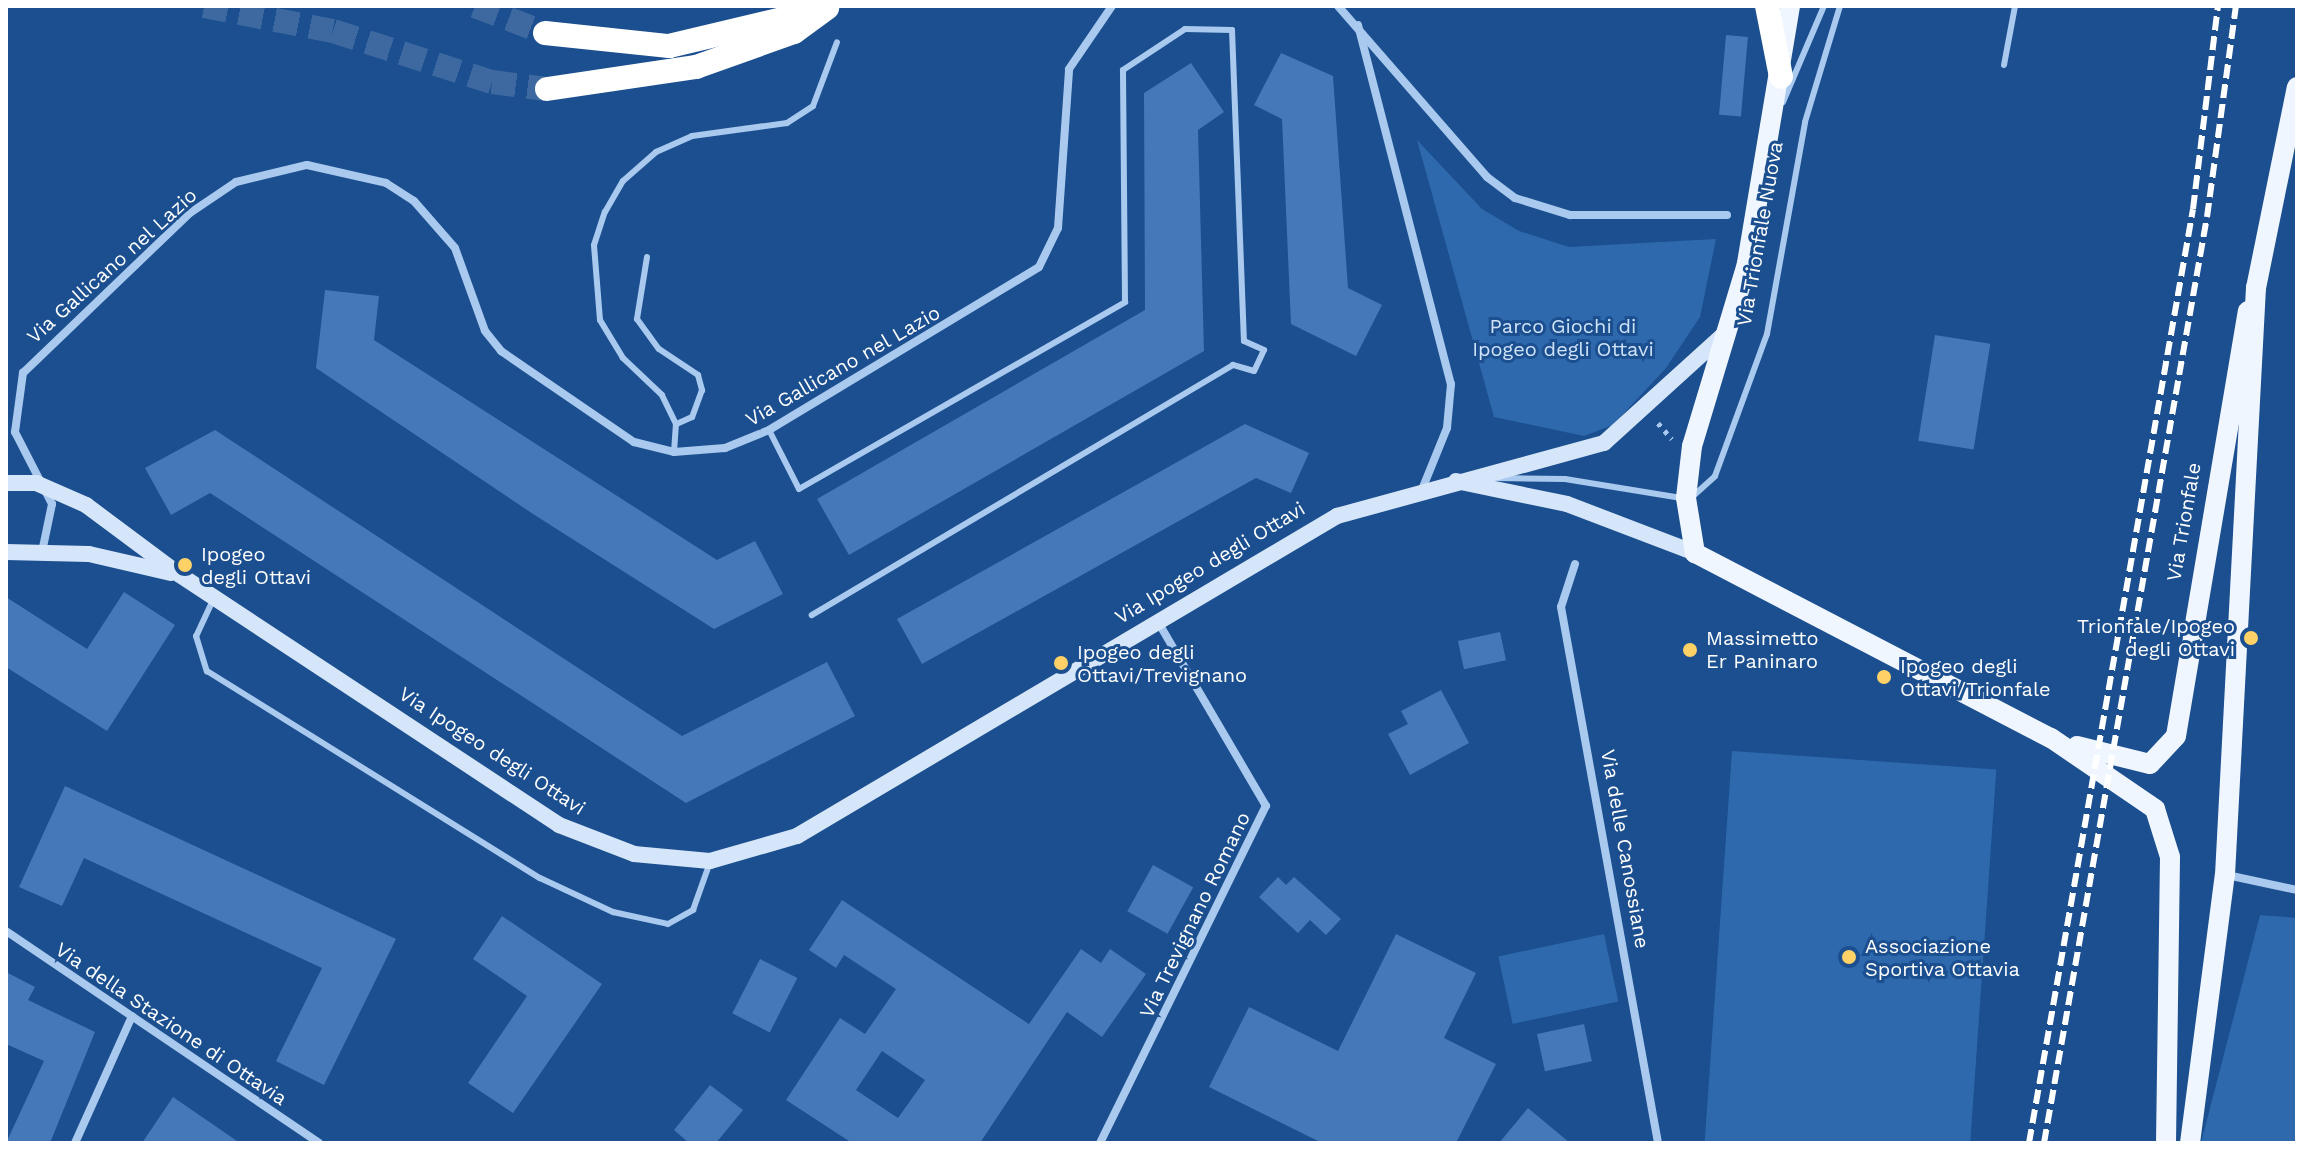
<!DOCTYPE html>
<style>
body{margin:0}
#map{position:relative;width:2303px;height:1149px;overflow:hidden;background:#1b4f8f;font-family:"Work Sans",sans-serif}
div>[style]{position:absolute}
.green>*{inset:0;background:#2e69ad;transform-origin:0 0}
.building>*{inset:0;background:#4478b7;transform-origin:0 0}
.highway-tunnel>*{height:24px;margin-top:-12px;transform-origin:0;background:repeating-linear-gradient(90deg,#3d69a0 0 24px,transparent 0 36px)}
.path>*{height:5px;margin-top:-2.5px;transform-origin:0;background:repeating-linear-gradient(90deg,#a9c9ee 0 4px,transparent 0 10px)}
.lane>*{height:6px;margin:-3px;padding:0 3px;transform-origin:3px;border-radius:3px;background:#a9c9ee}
.street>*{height:8px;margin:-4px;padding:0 4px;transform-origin:4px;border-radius:4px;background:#a9c9ee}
.secondary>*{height:16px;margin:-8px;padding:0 8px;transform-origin:8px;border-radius:8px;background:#d6e6fa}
.primary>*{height:20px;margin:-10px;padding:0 10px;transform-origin:10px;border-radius:10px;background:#f0f6ff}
.highway>*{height:24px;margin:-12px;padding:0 12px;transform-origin:12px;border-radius:12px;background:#fff}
.rail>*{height:6px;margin-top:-3px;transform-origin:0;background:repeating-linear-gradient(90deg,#fff 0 14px,transparent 0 20px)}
.dots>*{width:22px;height:22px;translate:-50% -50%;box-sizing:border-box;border:4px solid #1b4f8f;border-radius:50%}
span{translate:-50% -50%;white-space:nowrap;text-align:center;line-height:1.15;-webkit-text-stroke:6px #1b4f8f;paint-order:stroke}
.street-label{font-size:20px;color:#fff}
.park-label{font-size:20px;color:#cfe3fa}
.poi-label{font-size:20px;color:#fff}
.left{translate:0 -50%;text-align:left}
.right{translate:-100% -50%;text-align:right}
.frame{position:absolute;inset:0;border:8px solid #fff;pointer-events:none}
</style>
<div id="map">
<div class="green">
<div style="clip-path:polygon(1417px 140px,1482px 209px,1519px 231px,1569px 247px,1716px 239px,1700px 317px,1666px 368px,1613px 425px,1584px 436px,1494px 417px)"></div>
<div style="left:1732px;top:751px;width:265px;height:393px;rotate:4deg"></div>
<div style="clip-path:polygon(2260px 915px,2297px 918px,2297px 1143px,2201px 1143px)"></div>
<div style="left:1604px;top:934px;width:69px;height:108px;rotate:78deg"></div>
</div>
<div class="building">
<div style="left:1726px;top:35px;width:22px;height:80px;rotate:5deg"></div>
<div style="clip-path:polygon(1281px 53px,1333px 76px,1348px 288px,1382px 305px,1356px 356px,1291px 324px,1282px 119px,1254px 105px)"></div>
<div style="clip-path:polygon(1191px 63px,1224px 112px,1198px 130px,1204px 351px,849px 555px,817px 499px,1145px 310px,1144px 93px)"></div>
<div style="clip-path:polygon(325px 290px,379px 296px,374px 340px,717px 560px,755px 541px,783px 594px,714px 629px,533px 514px,316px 368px)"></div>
<div style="left:1935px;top:335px;width:56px;height:107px;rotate:9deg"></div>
<div style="clip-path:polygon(1245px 424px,1309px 453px,1291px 493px,1256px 478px,922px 664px,897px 619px)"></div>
<div style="clip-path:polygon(215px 430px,682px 736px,827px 662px,855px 716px,686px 803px,210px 493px,171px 515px,145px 468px)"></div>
<div style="clip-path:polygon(124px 592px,175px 625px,107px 731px,6px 667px,6px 597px,87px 649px)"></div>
<div style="left:1500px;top:632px;width:29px;height:43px;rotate:78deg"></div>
<div style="clip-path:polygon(1441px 690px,1469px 743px,1410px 775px,1388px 734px,1408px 724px,1401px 711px)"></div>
<div style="clip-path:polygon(65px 786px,396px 939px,324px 1085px,276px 1061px,322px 968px,84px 858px,62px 906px,19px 887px)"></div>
<div style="left:1153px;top:865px;width:46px;height:53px;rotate:29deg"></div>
<div style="clip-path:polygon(1278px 877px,1286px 885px,1294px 877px,1341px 919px,1326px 935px,1310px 920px,1298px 933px,1259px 897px)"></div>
<div style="clip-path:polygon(evenodd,842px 900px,1029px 1024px,1081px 949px,1101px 963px,1110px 949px,1146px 974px,1102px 1037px,1067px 1012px,980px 1143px,852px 1143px,786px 1100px,840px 1018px,865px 1034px,896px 989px,844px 955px,836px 968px,809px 950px,842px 900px,882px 1051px,925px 1080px,898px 1118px,856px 1090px,882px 1051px)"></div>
<div style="clip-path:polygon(502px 916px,602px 984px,513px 1113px,468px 1083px,527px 996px,473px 959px)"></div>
<div style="clip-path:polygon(1396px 934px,1476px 973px,1444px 1038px,1496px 1064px,1456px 1143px,1322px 1143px,1209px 1087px,1249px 1007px,1338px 1051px)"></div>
<div style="left:760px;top:959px;width:42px;height:61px;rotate:27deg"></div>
<div style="clip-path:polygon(6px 972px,35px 987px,28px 1000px,95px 1032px,50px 1143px,6px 1143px,44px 1061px,6px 1044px)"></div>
<div style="left:1584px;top:1024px;width:38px;height:48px;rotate:78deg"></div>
<div style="clip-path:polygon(710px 1085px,743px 1110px,716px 1143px,689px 1143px,674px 1130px)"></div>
<div style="clip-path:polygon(173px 1097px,240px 1143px,142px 1143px)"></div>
<div style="clip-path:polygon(1528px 1108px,1570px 1143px,1499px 1143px)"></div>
</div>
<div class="highway-tunnel">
<div style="left:204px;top:6px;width:131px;rotate:11deg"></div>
<div style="left:333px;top:31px;width:167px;rotate:17.8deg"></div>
<div style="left:492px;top:82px;width:55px;rotate:7.3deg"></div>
<div style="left:475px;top:6px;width:75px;rotate:21.1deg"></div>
</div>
<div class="path">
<div style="left:1658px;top:423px;width:21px;rotate:49deg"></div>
</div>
<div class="lane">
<div style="left:2004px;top:65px;width:60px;rotate:-79.4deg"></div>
<div style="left:1783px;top:102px;width:104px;rotate:-66.9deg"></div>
<div style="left:647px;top:257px;width:63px;rotate:99.2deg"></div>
<div style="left:637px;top:319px;width:37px;rotate:54deg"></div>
<div style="left:659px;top:349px;width:47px;rotate:33.7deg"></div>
<div style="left:698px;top:375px;width:16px;rotate:75deg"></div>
<div style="left:702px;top:390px;width:29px;rotate:110deg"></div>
<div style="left:692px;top:417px;width:17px;rotate:156deg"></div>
<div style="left:769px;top:430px;width:66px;rotate:63deg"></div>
<div style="left:799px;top:489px;width:376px;rotate:-29.8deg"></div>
<div style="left:1125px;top:302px;width:232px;rotate:-90.5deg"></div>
<div style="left:1123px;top:70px;width:74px;rotate:-33.5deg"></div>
<div style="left:1185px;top:29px;width:47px;rotate:1.2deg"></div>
<div style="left:1232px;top:30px;width:311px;rotate:87.8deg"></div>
<div style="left:1244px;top:341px;width:22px;rotate:24deg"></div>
<div style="left:1264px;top:350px;width:23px;rotate:115deg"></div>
<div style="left:1254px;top:371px;width:22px;rotate:-164deg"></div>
<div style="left:1233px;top:365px;width:490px;rotate:149.3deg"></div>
<div style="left:674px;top:452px;width:28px;rotate:-86deg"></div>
<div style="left:676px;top:424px;width:32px;rotate:-116deg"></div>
<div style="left:662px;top:395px;width:54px;rotate:-136.5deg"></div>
<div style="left:623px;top:358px;width:44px;rotate:-121.2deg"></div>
<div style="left:600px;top:320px;width:75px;rotate:-94.6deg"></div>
<div style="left:594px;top:245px;width:35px;rotate:-72deg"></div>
<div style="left:605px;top:212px;width:36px;rotate:-60deg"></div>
<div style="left:623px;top:181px;width:44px;rotate:-41.3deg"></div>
<div style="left:656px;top:152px;width:39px;rotate:-24deg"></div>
<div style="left:692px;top:136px;width:96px;rotate:-7.8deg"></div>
<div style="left:787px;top:123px;width:31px;rotate:-33deg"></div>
<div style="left:813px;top:106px;width:68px;rotate:-69.4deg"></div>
<div style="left:1498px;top:478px;width:67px;rotate:0.9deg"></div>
<div style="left:1565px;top:479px;width:118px;rotate:9.3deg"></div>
<div style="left:1692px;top:497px;width:31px;rotate:-42deg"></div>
<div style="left:1715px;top:476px;width:151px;rotate:-69.9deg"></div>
<div style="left:1767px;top:334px;width:215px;rotate:-79.8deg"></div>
<div style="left:1805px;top:122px;width:121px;rotate:-73.2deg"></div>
<div style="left:213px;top:600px;width:40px;rotate:115deg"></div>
<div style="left:196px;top:636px;width:37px;rotate:73deg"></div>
<div style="left:207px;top:671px;width:392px;rotate:31.9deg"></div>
<div style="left:540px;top:878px;width:81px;rotate:25deg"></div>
<div style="left:613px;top:912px;width:56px;rotate:12.3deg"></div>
<div style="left:668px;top:924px;width:29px;rotate:-29deg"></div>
<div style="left:693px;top:910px;width:48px;rotate:-70.4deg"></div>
</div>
<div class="street">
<div style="left:1338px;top:6px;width:227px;rotate:48.9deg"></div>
<div style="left:1487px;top:177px;width:35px;rotate:37deg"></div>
<div style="left:1515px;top:198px;width:58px;rotate:17.2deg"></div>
<div style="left:1570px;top:215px;width:157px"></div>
<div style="left:1358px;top:25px;width:371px;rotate:75.5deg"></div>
<div style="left:1451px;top:384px;width:44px;rotate:95.2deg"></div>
<div style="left:1447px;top:428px;width:64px;rotate:112.1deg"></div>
<div style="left:42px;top:552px;width:49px;rotate:-78.2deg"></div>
<div style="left:52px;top:504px;width:81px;rotate:-117.2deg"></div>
<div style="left:15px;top:432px;width:60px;rotate:-82.3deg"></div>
<div style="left:23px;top:373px;width:231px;rotate:-43.8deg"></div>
<div style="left:190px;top:213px;width:55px;rotate:-34deg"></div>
<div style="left:236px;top:182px;width:73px;rotate:-13.5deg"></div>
<div style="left:307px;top:165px;width:81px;rotate:12.8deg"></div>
<div style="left:386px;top:183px;width:33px;rotate:33deg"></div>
<div style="left:414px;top:201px;width:62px;rotate:48.9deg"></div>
<div style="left:455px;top:248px;width:88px;rotate:70.1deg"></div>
<div style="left:485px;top:331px;width:26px;rotate:51deg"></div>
<div style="left:501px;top:351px;width:161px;rotate:34.4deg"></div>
<div style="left:634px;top:442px;width:41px;rotate:14deg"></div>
<div style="left:674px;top:452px;width:51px;rotate:-4.5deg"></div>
<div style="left:725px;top:448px;width:48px;rotate:-22.2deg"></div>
<div style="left:769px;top:430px;width:315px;rotate:-31.1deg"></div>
<div style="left:1039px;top:267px;width:43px;rotate:-64deg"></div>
<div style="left:1058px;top:228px;width:159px;rotate:-86deg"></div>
<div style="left:1069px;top:69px;width:76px;rotate:-55.7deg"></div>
<div style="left:1575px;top:564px;width:45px;rotate:108deg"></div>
<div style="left:1561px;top:607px;width:545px;rotate:79.74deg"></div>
<div style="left:2227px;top:875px;width:72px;rotate:12.1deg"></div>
<div style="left:6px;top:931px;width:378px;rotate:34.1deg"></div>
<div style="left:75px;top:1143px;width:139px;rotate:-65.8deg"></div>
<div style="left:1100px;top:1143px;width:376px;rotate:-63.8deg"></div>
<div style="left:1266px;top:806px;width:213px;rotate:-120.4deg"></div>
</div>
<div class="secondary">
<div style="left:1456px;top:481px;width:113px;rotate:11.7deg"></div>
<div style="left:1567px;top:504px;width:137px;rotate:20.9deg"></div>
<div style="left:6px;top:483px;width:30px"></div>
<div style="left:36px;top:483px;width:55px;rotate:23.7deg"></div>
<div style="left:86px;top:505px;width:117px;rotate:36.7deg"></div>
<div style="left:180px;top:575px;width:454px;rotate:33.4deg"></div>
<div style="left:559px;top:825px;width:80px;rotate:21.1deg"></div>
<div style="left:634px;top:854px;width:76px;rotate:5.3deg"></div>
<div style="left:710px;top:861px;width:91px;rotate:-16deg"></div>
<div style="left:797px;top:836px;width:628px;rotate:-30.65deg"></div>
<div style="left:1337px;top:516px;width:277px;rotate:-15.3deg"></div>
<div style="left:1604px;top:443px;width:162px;rotate:-42.2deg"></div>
<div style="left:6px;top:552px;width:83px;rotate:1.4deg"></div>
<div style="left:89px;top:554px;width:84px;rotate:13deg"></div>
</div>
<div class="primary">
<div style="left:1790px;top:6px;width:262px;rotate:99.5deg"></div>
<div style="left:1747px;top:264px;width:190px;rotate:106.8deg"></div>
<div style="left:1692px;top:446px;width:52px;rotate:96.6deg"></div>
<div style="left:1686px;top:498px;width:56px;rotate:80.7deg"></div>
<div style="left:1695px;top:553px;width:401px;rotate:27.5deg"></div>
<div style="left:2051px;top:738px;width:126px;rotate:34.3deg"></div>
<div style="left:2155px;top:809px;width:50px;rotate:72.6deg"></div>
<div style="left:2170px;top:857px;width:286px;rotate:90.8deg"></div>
<div style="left:2077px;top:746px;width:75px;rotate:13.9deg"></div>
<div style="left:2150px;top:764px;width:38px;rotate:-47deg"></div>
<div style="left:2176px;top:736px;width:431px;rotate:-80.4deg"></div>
<div style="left:2190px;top:1143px;width:270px;rotate:-82.6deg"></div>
<div style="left:2225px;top:875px;width:588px;rotate:-86.98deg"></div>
<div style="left:2256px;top:288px;width:205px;rotate:-78.5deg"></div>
</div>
<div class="highway">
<div style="left:1767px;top:6px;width:72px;rotate:78.8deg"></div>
<div style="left:545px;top:33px;width:125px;rotate:6deg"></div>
<div style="left:669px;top:46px;width:143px;rotate:-13.4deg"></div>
<div style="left:547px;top:89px;width:151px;rotate:-8.4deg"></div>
<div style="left:696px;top:67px;width:104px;rotate:-19.7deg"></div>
<div style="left:794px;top:32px;width:41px;rotate:-36deg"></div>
</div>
<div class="rail">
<div style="left:2029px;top:1143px;width:948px;rotate:-80.04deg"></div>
<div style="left:2193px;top:209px;width:205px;rotate:-83deg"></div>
<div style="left:2044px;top:1143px;width:940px;rotate:-80.02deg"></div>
<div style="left:2207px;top:217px;width:213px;rotate:-82.2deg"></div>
</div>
<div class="dots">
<div style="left:185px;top:565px;background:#ffd166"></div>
<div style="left:2251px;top:638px;background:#ffd166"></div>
<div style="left:1690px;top:650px;background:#ffd166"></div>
<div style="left:1061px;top:663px;background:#ffd166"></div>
<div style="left:1884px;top:677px;background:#ffd166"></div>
<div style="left:1849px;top:957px;background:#ffd166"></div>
</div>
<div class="street-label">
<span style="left:1760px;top:234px;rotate:-80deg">Via Trionfale Nuova</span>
<span style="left:112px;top:266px;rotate:-42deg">Via Gallicano nel Lazio</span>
<span style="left:843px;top:366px;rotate:-30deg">Via Gallicano nel Lazio</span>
<span style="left:2184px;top:522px;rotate:-80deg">Via Trionfale</span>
<span style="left:1210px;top:563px;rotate:-31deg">Via Ipogeo degli Ottavi</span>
<span style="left:492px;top:751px;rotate:33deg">Via Ipogeo degli Ottavi</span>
<span style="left:1625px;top:849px;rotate:80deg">Via delle Canossiane</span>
<span style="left:1195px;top:915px;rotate:-64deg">Via Trevignano Romano</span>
<span style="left:171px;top:1024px;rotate:34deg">Via della Stazione di Ottavia</span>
</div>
<div class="park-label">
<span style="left:1563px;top:338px">Parco Giochi di<br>Ipogeo degli Ottavi</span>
</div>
<div class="poi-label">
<span class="left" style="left:201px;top:566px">Ipogeo<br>degli Ottavi</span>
<span class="right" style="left:2235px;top:638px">Trionfale/Ipogeo<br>degli Ottavi</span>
<span class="left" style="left:1706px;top:650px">Massimetto<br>Er Paninaro</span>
<span class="left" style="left:1077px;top:664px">Ipogeo degli<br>Ottavi/Trevignano</span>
<span class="left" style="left:1900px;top:678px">Ipogeo degli<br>Ottavi/Trionfale</span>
<span class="left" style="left:1865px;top:958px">Associazione<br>Sportiva Ottavia</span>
</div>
<div class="frame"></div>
</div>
